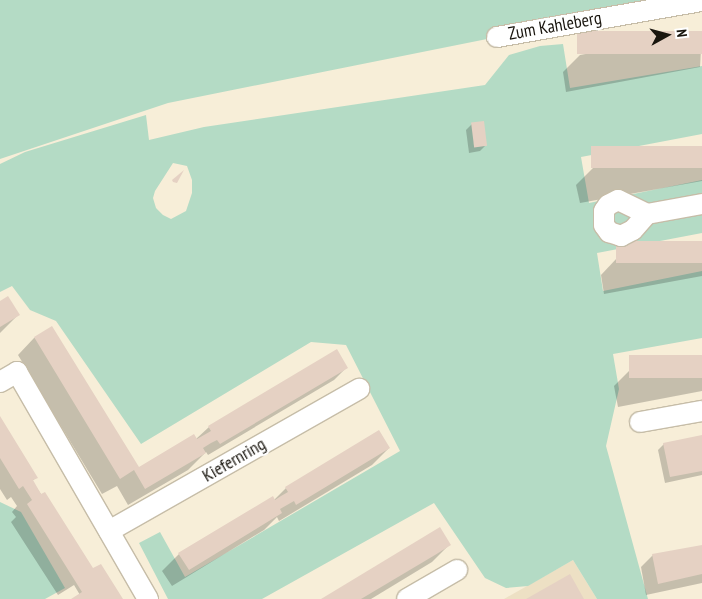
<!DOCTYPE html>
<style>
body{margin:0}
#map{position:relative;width:702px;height:599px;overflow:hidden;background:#f7eed8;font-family:"PT Sans Narrow",sans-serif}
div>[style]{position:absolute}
.built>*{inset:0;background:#ede0c4}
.green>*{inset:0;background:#b4dbc5}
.shadow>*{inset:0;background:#0003}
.building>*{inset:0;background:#e5d1c3;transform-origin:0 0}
.roads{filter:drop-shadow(1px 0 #c6bda8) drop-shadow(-1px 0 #c6bda8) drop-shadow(0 1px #c6bda8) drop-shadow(0 -1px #c6bda8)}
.minor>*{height:20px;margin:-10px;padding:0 10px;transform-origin:10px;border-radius:10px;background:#fff}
span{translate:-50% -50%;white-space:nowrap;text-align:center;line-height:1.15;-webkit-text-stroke:4.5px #fff;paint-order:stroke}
.street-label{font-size:18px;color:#19150e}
.north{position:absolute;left:642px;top:10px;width:50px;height:50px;-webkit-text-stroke:4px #fff;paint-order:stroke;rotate:83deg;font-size:14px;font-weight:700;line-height:20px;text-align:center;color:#19150e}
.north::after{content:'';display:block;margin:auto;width:18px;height:22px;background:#19150e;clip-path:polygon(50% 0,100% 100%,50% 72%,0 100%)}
</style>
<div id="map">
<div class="built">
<div style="clip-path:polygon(573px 560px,597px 599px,504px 599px)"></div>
</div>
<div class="green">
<div style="clip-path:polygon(0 0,702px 0,497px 37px,168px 103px,0 159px)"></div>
<div style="clip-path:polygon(evenodd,563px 44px,570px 88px,702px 66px,702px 134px,581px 157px,589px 203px,702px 180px,702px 233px,597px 253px,603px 291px,702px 271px,702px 338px,613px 354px,619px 389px,606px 446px,648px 599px,597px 599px,573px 560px,528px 586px,506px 588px,485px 578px,434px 503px,262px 599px,168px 599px,139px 543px,160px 532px,185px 577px,400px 451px,346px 345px,311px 342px,141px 444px,56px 321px,30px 310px,12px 286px,0 292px,0 164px,25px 152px,146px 115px,149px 140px,204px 127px,485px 85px,509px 55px,540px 46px,563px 44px,173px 163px,187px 166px,192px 180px,192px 193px,186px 211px,171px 219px,163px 215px,156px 208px,153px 198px,155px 191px,173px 163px)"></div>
<div style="clip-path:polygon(0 502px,21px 512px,65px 588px,45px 599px,0 599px)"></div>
</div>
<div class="shadow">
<div style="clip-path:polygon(702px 33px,700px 67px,566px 92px,563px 72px,580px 55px)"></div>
<div style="clip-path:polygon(472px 124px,486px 145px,480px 151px,469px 153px,466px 130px)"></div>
<div style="clip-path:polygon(702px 148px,702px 181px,580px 203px,576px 185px,593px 168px)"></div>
<div style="clip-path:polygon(702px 243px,702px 276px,604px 294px,601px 275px,617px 258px)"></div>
<div style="clip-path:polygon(0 302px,18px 315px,0 333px)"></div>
<div style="clip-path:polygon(52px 328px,138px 469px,196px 439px,209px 427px,346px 368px,334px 380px,208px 455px,206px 452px,188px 470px,128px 505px,117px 486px,102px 494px,18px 355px,34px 338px)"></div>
<div style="clip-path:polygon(702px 356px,702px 391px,618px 407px,614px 386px,631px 369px)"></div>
<div style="clip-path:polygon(0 419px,36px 478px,32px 481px,92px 568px,121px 599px,73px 599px,80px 595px,74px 585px,58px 595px,11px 522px,16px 517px,12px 512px,17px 506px,11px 497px,7px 500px,0 489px)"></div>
<div style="clip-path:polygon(702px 436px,702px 475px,665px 483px,658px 450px,664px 444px)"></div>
<div style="clip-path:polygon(389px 448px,372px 465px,279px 521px,277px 517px,264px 530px,172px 586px,162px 571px,179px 554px,274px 500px,286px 488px)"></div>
<div style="clip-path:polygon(449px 545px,432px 562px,371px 599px,324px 599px)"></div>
<div style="clip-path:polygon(702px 552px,702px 583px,646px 595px,641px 567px,653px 555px)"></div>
</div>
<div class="building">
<div style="left:702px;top:31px;width:23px;height:125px;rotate:90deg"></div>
<div style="left:484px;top:121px;width:25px;height:13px;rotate:83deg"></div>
<div style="left:702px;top:146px;width:22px;height:111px;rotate:90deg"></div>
<div style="clip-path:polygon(184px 170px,177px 183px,173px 182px,172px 180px)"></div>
<div style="left:702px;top:241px;width:22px;height:86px;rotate:90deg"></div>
<div style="clip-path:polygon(8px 296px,20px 315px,0 327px,0 301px)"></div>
<div style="clip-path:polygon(52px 326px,139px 467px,194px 434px,197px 439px,211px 431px,208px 426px,337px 349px,348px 368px,220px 444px,217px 440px,211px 443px,203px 448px,206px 453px,145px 489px,134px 470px,120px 479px,34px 337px)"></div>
<div style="left:702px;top:355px;width:23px;height:73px;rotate:90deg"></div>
<div style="clip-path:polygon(0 416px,38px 478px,33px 480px,41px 494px,45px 492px,93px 568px,101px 564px,123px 599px,71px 599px,82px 592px,27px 504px,32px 500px,23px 486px,19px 489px,0 458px)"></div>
<div style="clip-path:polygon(379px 430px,390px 448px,296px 505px,294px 501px,280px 509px,282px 513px,189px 570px,178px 553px,273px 496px,275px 500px,281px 496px,288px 492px,285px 487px)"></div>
<div style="clip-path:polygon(702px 435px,702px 471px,670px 477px,663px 443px)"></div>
<div style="clip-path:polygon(440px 527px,451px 545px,435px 555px,361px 599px,321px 599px)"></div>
<div style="clip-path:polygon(702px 545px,702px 574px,658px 584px,652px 554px)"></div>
<div style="clip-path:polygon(570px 574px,584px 599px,526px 599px)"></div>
</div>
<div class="roads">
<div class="minor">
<div style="left:497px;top:37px;width:208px;rotate:-10deg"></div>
<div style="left:647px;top:214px;width:32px;rotate:-154deg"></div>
<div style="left:618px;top:200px;width:11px;rotate:153deg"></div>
<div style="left:608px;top:205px;width:7px;rotate:124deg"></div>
<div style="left:604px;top:211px;width:14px;rotate:90deg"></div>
<div style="left:604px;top:225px;width:9px;rotate:54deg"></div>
<div style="left:609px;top:232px;width:13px;rotate:18deg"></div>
<div style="left:621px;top:236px;width:13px;rotate:-27deg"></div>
<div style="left:633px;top:230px;width:21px;rotate:-49deg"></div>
<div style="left:647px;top:214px;width:56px;rotate:-10.3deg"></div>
<div style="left:0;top:382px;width:20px;rotate:-30deg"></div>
<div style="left:17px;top:372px;width:262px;rotate:60deg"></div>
<div style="left:640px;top:422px;width:63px;rotate:-10.1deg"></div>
<div style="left:109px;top:531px;width:288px;rotate:-29.6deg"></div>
<div style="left:407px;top:599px;width:58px;rotate:-30.1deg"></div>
</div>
</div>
<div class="street-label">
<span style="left:555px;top:26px;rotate:-10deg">Zum Kahleberg</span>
<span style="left:234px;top:460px;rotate:-30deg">Kiefernring</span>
</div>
<div class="north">N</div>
</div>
